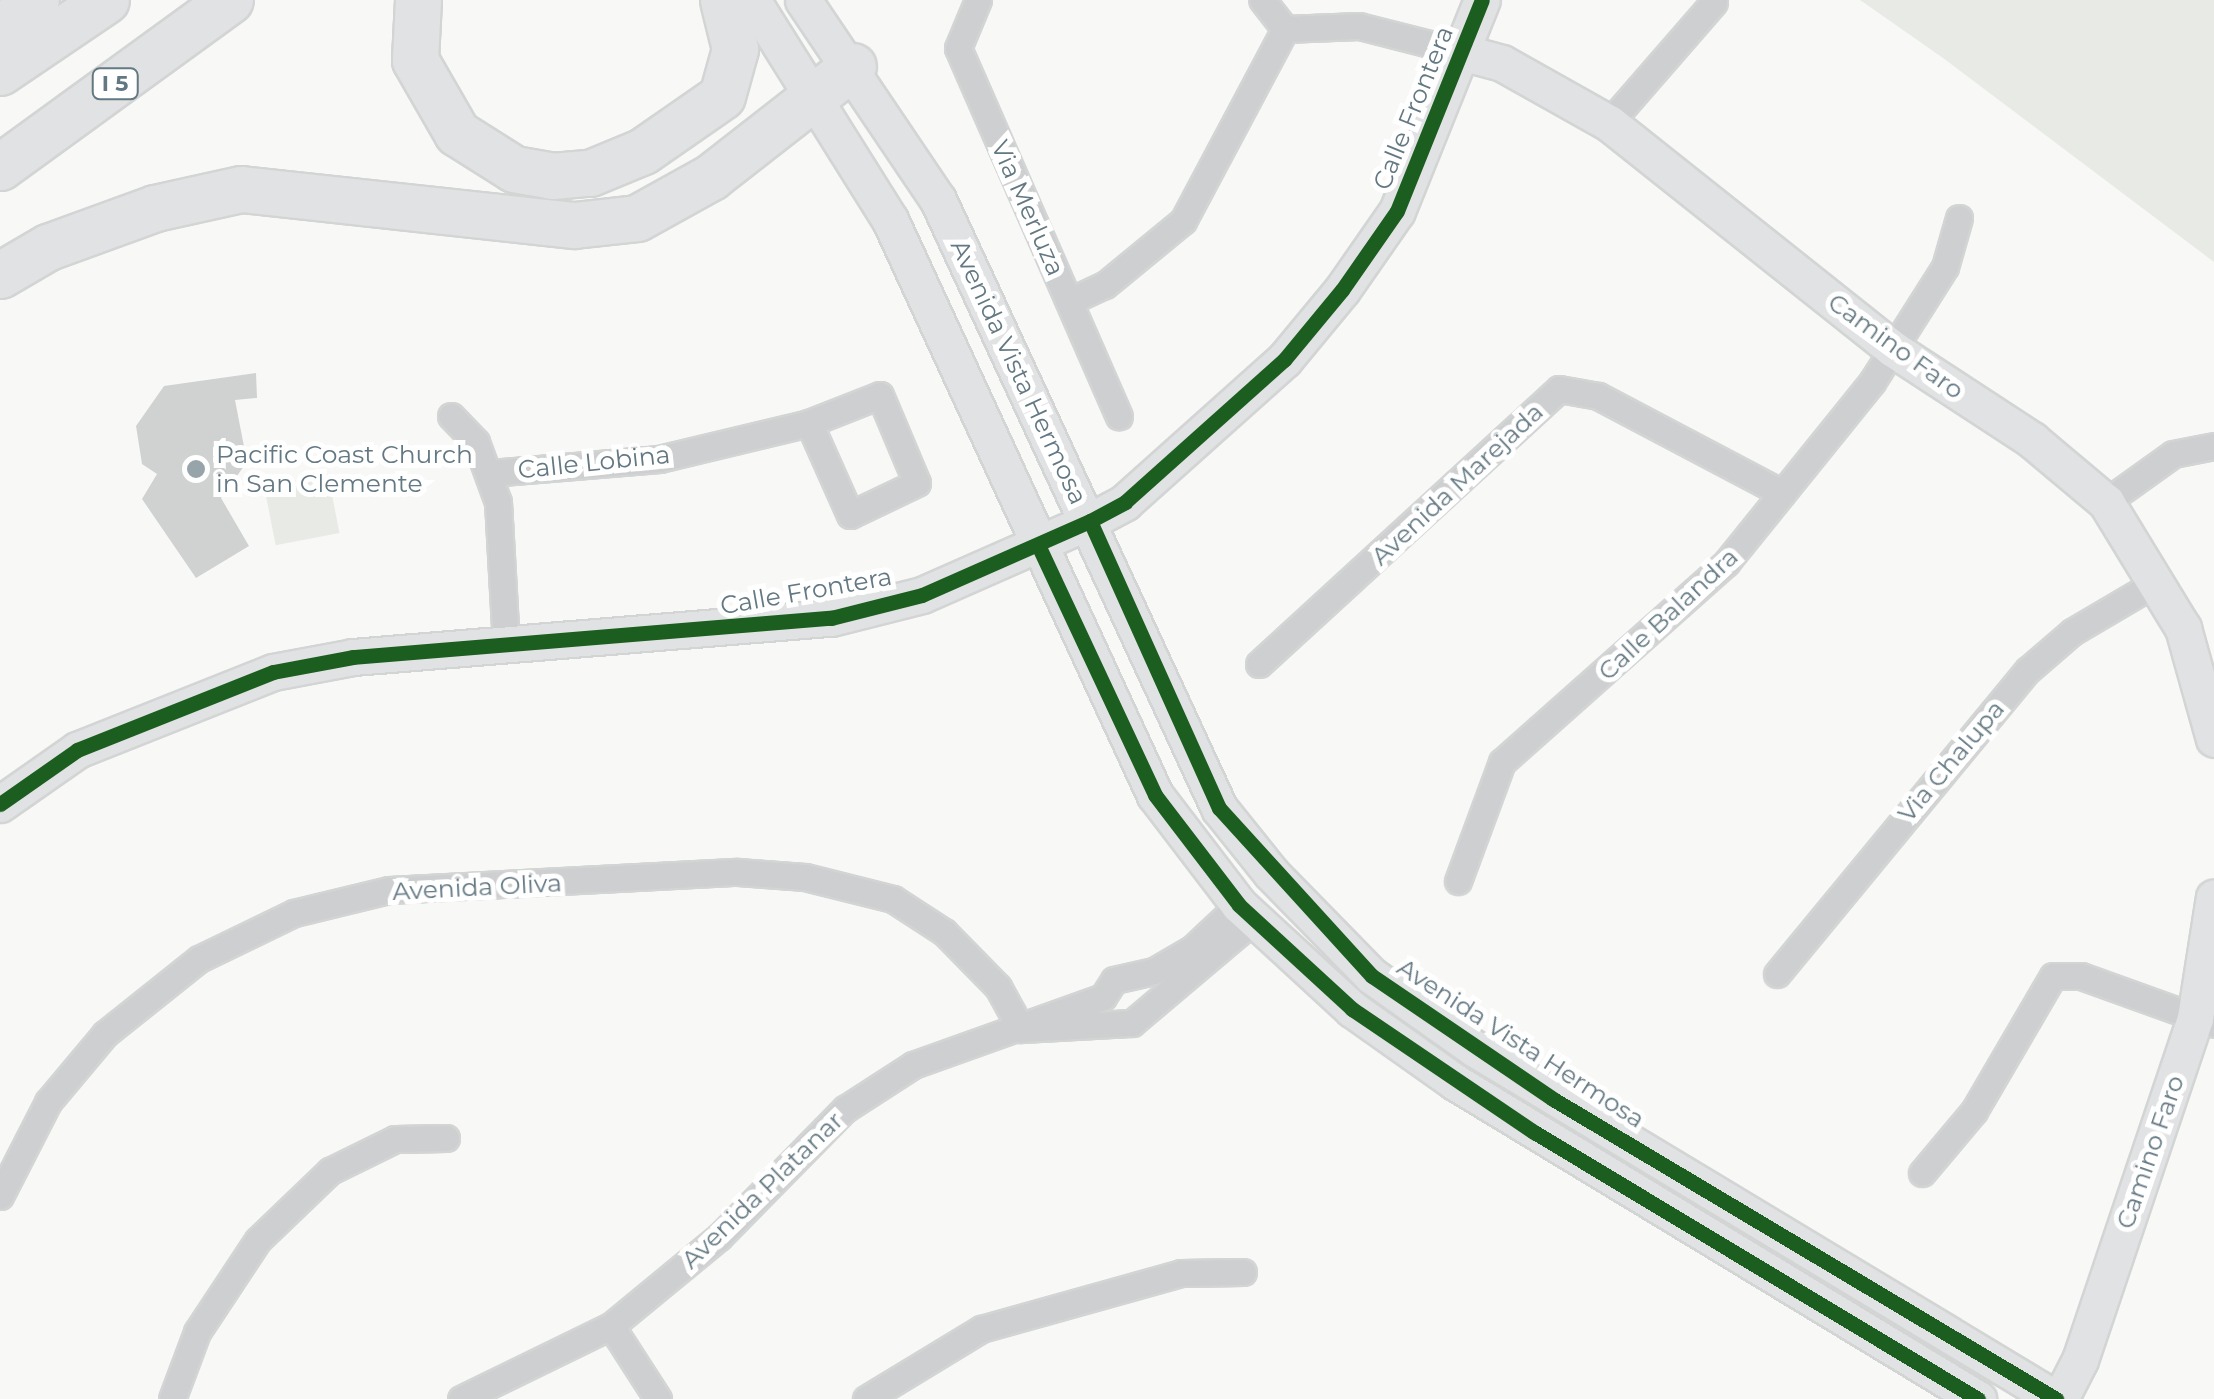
<!DOCTYPE html>
<style>
body{margin:0}
#map{position:relative;width:2214px;height:1399px;overflow:hidden;background:#f8f8f7;font-family:Montserrat,sans-serif}
div>[style]{position:absolute}
.green>*{inset:0;background:#e8ebe5;transform-origin:0 0}
.building>*{inset:0;background:#d0d2d2}
.roads{filter:drop-shadow(2px 0 #d3d5d5) drop-shadow(-2px 0 #d3d5d5) drop-shadow(0 2px #d3d5d5) drop-shadow(0 -2px #d3d5d5)}
.street>*{height:25px;margin:-12.5px;padding:0 12.5px;transform-origin:12.5px;border-radius:12.5px;background:#cecfd0}
.secondary>*{height:35px;margin:-17.5px;padding:0 17.5px;transform-origin:17.5px;border-radius:17.5px;background:#e1e2e3}
.highway>*{height:45px;margin:-22.5px;padding:0 22.5px;transform-origin:22.5px;border-radius:22.5px;background:#e1e2e3}
.cycleway>*{height:15px;margin:-7.5px;padding:0 7.5px;transform-origin:7.5px;border-radius:7.5px;background:#1b5e20}
.dots>*{width:28px;height:28px;translate:-50% -50%;box-sizing:border-box;border:5px solid #fff;border-radius:50%}
span{translate:-50% -50%;white-space:nowrap;text-align:center;line-height:1.15;-webkit-text-stroke:10px #fff;paint-order:stroke}
.shield-label span{padding:2px 8px;background:#fff;border:2px solid;border-radius:8px;-webkit-text-stroke-width:0}
.shield-label{font-size:22px;color:#637882;font-weight:700}
.street-label{font-size:25px;color:#637882}
.poi-label{font-size:25px;color:#637882}
.left{translate:0 -50%;text-align:left}
</style>
<div id="map">
<div class="green">
<div style="clip-path:polygon(1860px 0,2214px 0,2214px 262px,1943px 58px)"></div>
<div style="left:328px;top:474px;width:60px;height:65px;rotate:79deg"></div>
</div>
<div class="building">
<div style="clip-path:polygon(256px 373px,257px 398px,235px 400px,247px 462px,221px 498px,249px 546px,196px 578px,142px 499px,157px 474px,142px 464px,136px 426px,164px 386px)"></div>
</div>
<div class="roads">
<div class="street">
<div style="left:978px;top:0;width:52px;rotate:112.6deg"></div>
<div style="left:958px;top:48px;width:402px;rotate:66.4deg"></div>
<div style="left:1285px;top:29px;width:74px;rotate:-2.3deg"></div>
<div style="left:1359px;top:26px;width:109px;rotate:14.3deg"></div>
<div style="left:1609px;top:123px;width:160px;rotate:-49deg"></div>
<div style="left:1070px;top:301px;width:38px;rotate:-25deg"></div>
<div style="left:1105px;top:285px;width:101px;rotate:-39.4deg"></div>
<div style="left:1183px;top:221px;width:217px;rotate:-62deg"></div>
<div style="left:1285px;top:29px;width:37px;rotate:-128deg"></div>
<div style="left:451px;top:416px;width:36px;rotate:46deg"></div>
<div style="left:476px;top:442px;width:64px;rotate:69.9deg"></div>
<div style="left:498px;top:502px;width:142px;rotate:86.8deg"></div>
<div style="left:490px;top:473px;width:170px;rotate:-4.7deg"></div>
<div style="left:659px;top:459px;width:154px;rotate:-13.5deg"></div>
<div style="left:809px;top:423px;width:76px;rotate:-21.5deg"></div>
<div style="left:880px;top:395px;width:95px;rotate:67.2deg"></div>
<div style="left:917px;top:483px;width:74px;rotate:154.5deg"></div>
<div style="left:850px;top:515px;width:101px;rotate:-114deg"></div>
<div style="left:2106px;top:502px;width:82px;rotate:-35.6deg"></div>
<div style="left:2173px;top:454px;width:42px;rotate:-11deg"></div>
<div style="left:1259px;top:664px;width:407px;rotate:-42.5deg"></div>
<div style="left:1559px;top:389px;width:40px;rotate:10deg"></div>
<div style="left:1598px;top:396px;width:208px;rotate:27.8deg"></div>
<div style="left:1458px;top:881px;width:127px;rotate:-69.7deg"></div>
<div style="left:1502px;top:762px;width:300px;rotate:-41.6deg"></div>
<div style="left:1726px;top:563px;width:233px;rotate:-51.1deg"></div>
<div style="left:1872px;top:382px;width:136px;rotate:-57.6deg"></div>
<div style="left:1945px;top:267px;width:51px;rotate:-74.1deg"></div>
<div style="left:1777px;top:974px;width:394px;rotate:-50.5deg"></div>
<div style="left:2028px;top:670px;width:58px;rotate:-40.8deg"></div>
<div style="left:2072px;top:632px;width:99px;rotate:-30.5deg"></div>
<div style="left:1021px;top:1029px;width:111px;rotate:-3.1deg"></div>
<div style="left:1132px;top:1023px;width:161px;rotate:-40.2deg"></div>
<div style="left:1922px;top:1173px;width:81px;rotate:-50deg"></div>
<div style="left:1974px;top:1111px;width:156px;rotate:-59.7deg"></div>
<div style="left:2053px;top:976px;width:28px"></div>
<div style="left:2081px;top:976px;width:141px;rotate:19.8deg"></div>
<div style="left:0;top:1196px;width:106px;rotate:-62.9deg"></div>
<div style="left:48px;top:1102px;width:89px;rotate:-50deg"></div>
<div style="left:105px;top:1034px;width:120px;rotate:-38.6deg"></div>
<div style="left:199px;top:959px;width:106px;rotate:-25.8deg"></div>
<div style="left:294px;top:913px;width:98px;rotate:-13.6deg"></div>
<div style="left:389px;top:890px;width:349px;rotate:-3deg"></div>
<div style="left:738px;top:872px;width:67px;rotate:4.3deg"></div>
<div style="left:805px;top:877px;width:91px;rotate:14deg"></div>
<div style="left:893px;top:899px;width:61px;rotate:32.9deg"></div>
<div style="left:944px;top:932px;width:77px;rotate:45.5deg"></div>
<div style="left:998px;top:987px;width:48px;rotate:61.3deg"></div>
<div style="left:611px;top:1326px;width:87px;rotate:57.2deg"></div>
<div style="left:172px;top:1399px;width:72px;rotate:-69.5deg"></div>
<div style="left:197px;top:1332px;width:110px;rotate:-56.5deg"></div>
<div style="left:258px;top:1240px;width:100px;rotate:-43.8deg"></div>
<div style="left:330px;top:1171px;width:72px;rotate:-26.2deg"></div>
<div style="left:395px;top:1139px;width:51px;rotate:-1.1deg"></div>
<div style="left:461px;top:1399px;width:167px;rotate:-26deg"></div>
<div style="left:611px;top:1326px;width:140px;rotate:-39.5deg"></div>
<div style="left:719px;top:1237px;width:180px;rotate:-45.5deg"></div>
<div style="left:845px;top:1109px;width:81px;rotate:-32.9deg"></div>
<div style="left:913px;top:1065px;width:202px;rotate:-19.7deg"></div>
<div style="left:1103px;top:997px;width:20px;rotate:-57deg"></div>
<div style="left:1114px;top:980px;width:41px;rotate:-12.7deg"></div>
<div style="left:1154px;top:971px;width:44px;rotate:-30.1deg"></div>
<div style="left:1192px;top:949px;width:64px;rotate:-43.1deg"></div>
<div style="left:866px;top:1399px;width:135px;rotate:-31.3deg"></div>
<div style="left:981px;top:1329px;width:208px;rotate:-15.6deg"></div>
<div style="left:1181px;top:1273px;width:62px;rotate:-0.9deg"></div>
</div>
<div class="secondary">
<div style="left:752px;top:0;width:260px;rotate:57.9deg"></div>
<div style="left:890px;top:220px;width:633px;rotate:65.26deg"></div>
<div style="left:1155px;top:795px;width:138px;rotate:52.6deg"></div>
<div style="left:1239px;top:905px;width:154px;rotate:42.6deg"></div>
<div style="left:1352px;top:1009px;width:126px;rotate:35.3deg"></div>
<div style="left:1455px;top:1082px;width:612px;rotate:31.22deg"></div>
<div style="left:803px;top:0;width:241px;rotate:56deg"></div>
<div style="left:938px;top:200px;width:670px;rotate:65.19deg"></div>
<div style="left:1219px;top:808px;width:83px;rotate:51.3deg"></div>
<div style="left:1271px;top:873px;width:144px;rotate:45.6deg"></div>
<div style="left:1372px;top:976px;width:126px;rotate:35.3deg"></div>
<div style="left:1475px;top:1049px;width:678px;rotate:31.07deg"></div>
<div style="left:1465px;top:53px;width:38px;rotate:15deg"></div>
<div style="left:1502px;top:63px;width:123px;rotate:29.3deg"></div>
<div style="left:1609px;top:123px;width:363px;rotate:38.5deg"></div>
<div style="left:1893px;top:349px;width:166px;rotate:33.2deg"></div>
<div style="left:2032px;top:440px;width:97px;rotate:40deg"></div>
<div style="left:2106px;top:502px;width:148px;rotate:58.6deg"></div>
<div style="left:2183px;top:628px;width:115px;rotate:74.4deg"></div>
<div style="left:0;top:804px;width:94px;rotate:-35deg"></div>
<div style="left:77px;top:750px;width:211px;rotate:-21.7deg"></div>
<div style="left:273px;top:672px;width:81px;rotate:-10.6deg"></div>
<div style="left:353px;top:657px;width:480px;rotate:-4.7deg"></div>
<div style="left:831px;top:618px;width:94px;rotate:-14.2deg"></div>
<div style="left:922px;top:595px;width:184px;rotate:-23.8deg"></div>
<div style="left:1090px;top:521px;width:40px;rotate:-28deg"></div>
<div style="left:1125px;top:502px;width:213px;rotate:-41.8deg"></div>
<div style="left:1284px;top:360px;width:91px;rotate:-50.4deg"></div>
<div style="left:1342px;top:290px;width:96px;rotate:-55.2deg"></div>
<div style="left:1397px;top:211px;width:227px;rotate:-68.1deg"></div>
<div style="left:2060px;top:1399px;width:44px;rotate:-62.9deg"></div>
<div style="left:2080px;top:1360px;width:361px;rotate:-71.4deg"></div>
<div style="left:2195px;top:1018px;width:122px;rotate:-81.1deg"></div>
</div>
<div class="highway">
<div style="left:418px;top:0;width:60px;rotate:92.9deg"></div>
<div style="left:415px;top:60px;width:84px;rotate:60.1deg"></div>
<div style="left:457px;top:133px;width:67px;rotate:32.3deg"></div>
<div style="left:514px;top:169px;width:39px;rotate:10deg"></div>
<div style="left:552px;top:176px;width:38px;rotate:-5deg"></div>
<div style="left:590px;top:173px;width:57px;rotate:-22.5deg"></div>
<div style="left:643px;top:151px;width:96px;rotate:-34.8deg"></div>
<div style="left:722px;top:96px;width:49px;rotate:-74.5deg"></div>
<div style="left:735px;top:49px;width:50px;rotate:-103.8deg"></div>
<div style="left:0;top:29px;width:46px;rotate:-38.9deg"></div>
<div style="left:0;top:72px;width:128px;rotate:-34.2deg"></div>
<div style="left:0;top:167px;width:284px;rotate:-36deg"></div>
<div style="left:0;top:275px;width:56px;rotate:-30.3deg"></div>
<div style="left:48px;top:247px;width:114px;rotate:-20deg"></div>
<div style="left:155px;top:208px;width:88px;rotate:-12.5deg"></div>
<div style="left:241px;top:189px;width:335px;rotate:6.2deg"></div>
<div style="left:574px;top:225px;width:63px;rotate:-6.3deg"></div>
<div style="left:637px;top:218px;width:85px;rotate:-29deg"></div>
<div style="left:711px;top:177px;width:180px;rotate:-38deg"></div>
</div>
</div>
<div class="cycleway">
<div style="left:1090px;top:521px;width:315px;rotate:65.8deg"></div>
<div style="left:1219px;top:808px;width:227px;rotate:47.7deg"></div>
<div style="left:1372px;top:976px;width:219px;rotate:34.2deg"></div>
<div style="left:1553px;top:1099px;width:586px;rotate:30.81deg"></div>
<div style="left:1038px;top:545px;width:276px;rotate:64.9deg"></div>
<div style="left:1155px;top:795px;width:138px;rotate:52.6deg"></div>
<div style="left:1239px;top:905px;width:154px;rotate:42.6deg"></div>
<div style="left:1352px;top:1009px;width:220px;rotate:34.1deg"></div>
<div style="left:1534px;top:1132px;width:518px;rotate:31.02deg"></div>
<div style="left:0;top:804px;width:94px;rotate:-35deg"></div>
<div style="left:77px;top:750px;width:211px;rotate:-21.7deg"></div>
<div style="left:273px;top:672px;width:81px;rotate:-10.6deg"></div>
<div style="left:353px;top:657px;width:480px;rotate:-4.7deg"></div>
<div style="left:831px;top:618px;width:94px;rotate:-14.2deg"></div>
<div style="left:922px;top:595px;width:184px;rotate:-23.8deg"></div>
<div style="left:1090px;top:521px;width:40px;rotate:-28deg"></div>
<div style="left:1125px;top:502px;width:213px;rotate:-41.8deg"></div>
<div style="left:1284px;top:360px;width:91px;rotate:-50.4deg"></div>
<div style="left:1342px;top:290px;width:96px;rotate:-55.2deg"></div>
<div style="left:1397px;top:211px;width:227px;rotate:-68.1deg"></div>
</div>
<div class="dots">
<div style="left:196px;top:469px;background:#97a5ab"></div>
</div>
<div class="shield-label">
<span style="left:115px;top:84px">I 5</span>
</div>
<div class="street-label">
<span style="left:1413px;top:108px;rotate:-68deg">Calle Frontera</span>
<span style="left:1028px;top:208px;rotate:66deg">Via Merluza</span>
<span style="left:1896px;top:346px;rotate:36deg">Camino Faro</span>
<span style="left:1019px;top:372px;rotate:65deg">Avenida Vista Hermosa</span>
<span style="left:594px;top:462px;rotate:-6deg">Calle Lobina</span>
<span style="left:1457px;top:484px;rotate:-43deg">Avenida Marejada</span>
<span style="left:806px;top:591px;rotate:-10deg">Calle Frontera</span>
<span style="left:1668px;top:614px;rotate:-43deg">Calle Balandra</span>
<span style="left:1951px;top:761px;rotate:-50deg">Via Chalupa</span>
<span style="left:477px;top:887px;rotate:-3deg">Avenida Oliva</span>
<span style="left:1521px;top:1043px;rotate:33deg">Avenida Vista Hermosa</span>
<span style="left:2150px;top:1152px;rotate:-71deg">Camino Faro</span>
<span style="left:762px;top:1190px;rotate:-44deg">Avenida Platanar</span>
</div>
<div class="poi-label">
<span class="left" style="left:216px;top:469px">Pacific Coast Church<br>in San Clemente</span>
</div>
</div>
